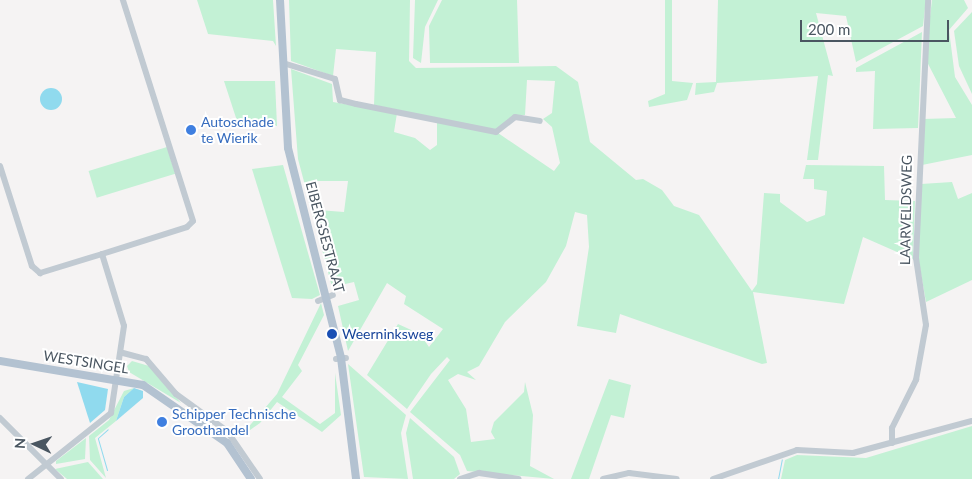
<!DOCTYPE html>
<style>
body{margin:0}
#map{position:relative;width:972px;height:479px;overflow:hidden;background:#f5f3f3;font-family:Lato,sans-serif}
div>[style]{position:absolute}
.green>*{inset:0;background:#c3f1d5;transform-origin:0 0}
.water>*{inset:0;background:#90daee}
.round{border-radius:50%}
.stream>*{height:1px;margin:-0.5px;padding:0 0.5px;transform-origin:0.5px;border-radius:0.5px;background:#90daee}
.minor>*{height:6px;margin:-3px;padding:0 3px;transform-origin:3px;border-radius:3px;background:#c1cad2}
.major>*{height:8px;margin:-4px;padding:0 4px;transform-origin:4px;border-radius:4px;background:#b3c2d1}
.dots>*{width:14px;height:14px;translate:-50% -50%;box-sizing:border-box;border:2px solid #fff;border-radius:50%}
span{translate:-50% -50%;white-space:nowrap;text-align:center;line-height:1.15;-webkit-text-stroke:4px #fff;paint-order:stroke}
.shop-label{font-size:14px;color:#366cbe}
.left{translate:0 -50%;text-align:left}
.street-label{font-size:14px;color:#4a5661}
.transit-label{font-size:14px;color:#164399}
.north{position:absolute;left:10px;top:419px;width:50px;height:50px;-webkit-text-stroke:4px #fff;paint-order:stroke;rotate:273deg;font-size:14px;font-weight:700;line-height:20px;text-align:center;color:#4a5661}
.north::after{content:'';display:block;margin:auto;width:18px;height:22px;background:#4a5661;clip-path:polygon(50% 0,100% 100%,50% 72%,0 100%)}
.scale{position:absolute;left:800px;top:20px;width:149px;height:22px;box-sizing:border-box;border:2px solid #4a5661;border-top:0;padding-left:6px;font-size:15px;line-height:18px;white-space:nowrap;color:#4a5661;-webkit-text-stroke:4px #fff;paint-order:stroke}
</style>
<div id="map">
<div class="green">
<div style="clip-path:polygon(197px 0,273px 0,276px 46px,273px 41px,208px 34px)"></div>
<div style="clip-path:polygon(evenodd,289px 0,410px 0,409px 61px,416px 68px,556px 66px,578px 82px,590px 142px,636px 180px,643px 179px,662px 190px,674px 206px,699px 215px,752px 291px,757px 284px,764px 193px,780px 194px,780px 202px,807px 222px,825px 215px,827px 191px,814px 189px,814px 179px,803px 179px,806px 165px,884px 166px,885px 200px,915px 201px,913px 259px,863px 237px,844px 304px,753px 292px,767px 363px,762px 364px,620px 314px,616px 333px,577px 326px,589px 247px,587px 215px,575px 212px,566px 246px,546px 282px,505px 322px,479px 366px,467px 372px,476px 380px,458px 374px,448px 380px,466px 409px,471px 442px,495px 439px,491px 432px,494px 422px,524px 392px,525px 382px,533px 415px,530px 466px,554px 479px,467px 471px,460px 455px,410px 412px,450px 360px,447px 357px,431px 374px,407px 409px,367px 375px,398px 324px,420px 334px,429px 347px,443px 329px,404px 304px,406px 296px,387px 283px,348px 351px,338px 306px,359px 300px,354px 282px,332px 287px,298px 159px,291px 69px,332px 84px,333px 102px,397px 113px,394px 132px,415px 138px,430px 150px,437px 145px,437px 122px,498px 133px,554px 171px,560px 163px,552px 127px,543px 119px,552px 113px,555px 81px,527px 80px,525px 115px,514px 115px,496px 130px,374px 105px,376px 52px,336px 49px,333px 76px,291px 61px,289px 0,312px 181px,348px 181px,344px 212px,318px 210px,312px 181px)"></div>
<div style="clip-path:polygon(415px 0,438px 0,425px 27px,421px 63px,413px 58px)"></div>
<div style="clip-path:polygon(442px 0,517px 0,519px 63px,430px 63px,429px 26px)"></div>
<div style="clip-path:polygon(665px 0,672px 0,672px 81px,693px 83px,687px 100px,649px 107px,648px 101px,665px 94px)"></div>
<div style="clip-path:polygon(718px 0,926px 0,923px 26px,856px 62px,846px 16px,816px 13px,833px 76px,828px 75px,818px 160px,807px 160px,818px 76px,717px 83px,714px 92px,695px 95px,696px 83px,716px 82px)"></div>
<div style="clip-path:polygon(932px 0,964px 0,968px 8px,949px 30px,955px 77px,972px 105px,972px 155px,922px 165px,923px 119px,956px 118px,925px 58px)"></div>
<div style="clip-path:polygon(972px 12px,972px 94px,959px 66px,954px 31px)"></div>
<div style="clip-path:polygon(922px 32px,918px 128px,873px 129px,875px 71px,856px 72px,856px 68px)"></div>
<div style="clip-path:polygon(224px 81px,275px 81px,277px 126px,238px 124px)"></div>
<div style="left:167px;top:147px;width:28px;height:82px;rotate:73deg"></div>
<div style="clip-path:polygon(283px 165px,320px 295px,312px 299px,292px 298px,252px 169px)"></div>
<div style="clip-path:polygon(952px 182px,958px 199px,972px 193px,972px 280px,926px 302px,918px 257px,921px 184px)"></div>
<div style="clip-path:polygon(321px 303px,324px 315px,298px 365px,302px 371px,282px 397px,320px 424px,335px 413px,335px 373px,341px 415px,322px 432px,277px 402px,260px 423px,239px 438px,277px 394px)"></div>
<div style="clip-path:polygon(132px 361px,149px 366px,181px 403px,129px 372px,127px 366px)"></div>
<div style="clip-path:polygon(348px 364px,406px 415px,401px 433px,408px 479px,364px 477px)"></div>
<div style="clip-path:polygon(609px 379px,631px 385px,624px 418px,611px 415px,589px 479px,571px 479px)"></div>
<div style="clip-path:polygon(134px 388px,124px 397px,116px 421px,95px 438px,106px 478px,90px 460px,89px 436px,109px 420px,124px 391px)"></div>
<div style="clip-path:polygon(410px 418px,454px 457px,460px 474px,454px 479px,413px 479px,406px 433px)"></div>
<div style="clip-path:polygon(972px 426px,972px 479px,781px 479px,785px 460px,797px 455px,866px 458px)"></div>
<div style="clip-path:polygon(86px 438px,85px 459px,56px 464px,56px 461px)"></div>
<div style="clip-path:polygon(88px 462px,103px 479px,67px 479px,55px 469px)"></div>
</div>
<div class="water">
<div class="round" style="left:40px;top:88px;width:22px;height:22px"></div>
<div style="clip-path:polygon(77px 382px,108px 389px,105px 410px,90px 423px)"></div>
<div style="clip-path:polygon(134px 388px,143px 391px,143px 398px,116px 421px,124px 397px)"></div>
</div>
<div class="stream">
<div style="left:107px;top:470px;width:33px;rotate:-106deg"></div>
<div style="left:98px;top:438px;width:13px;rotate:-42deg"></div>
<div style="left:778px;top:479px;width:20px;rotate:-79deg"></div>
</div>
<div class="minor">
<div style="left:283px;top:63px;width:54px;rotate:17.1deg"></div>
<div style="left:335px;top:79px;width:22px;rotate:77deg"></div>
<div style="left:340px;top:100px;width:16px;rotate:14deg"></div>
<div style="left:356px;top:104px;width:143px;rotate:11.3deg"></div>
<div style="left:496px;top:132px;width:24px;rotate:-38deg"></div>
<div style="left:515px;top:117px;width:25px;rotate:9deg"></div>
<div style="left:0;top:166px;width:105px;rotate:72.3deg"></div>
<div style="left:32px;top:266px;width:11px;rotate:41deg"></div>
<div style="left:40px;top:273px;width:65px;rotate:-17deg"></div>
<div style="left:102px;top:254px;width:75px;rotate:73deg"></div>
<div style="left:124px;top:326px;width:88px;rotate:98.5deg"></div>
<div style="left:111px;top:413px;width:106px;rotate:141.5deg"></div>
<div style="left:102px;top:254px;width:89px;rotate:-17.6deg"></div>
<div style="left:187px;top:227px;width:8px;rotate:-45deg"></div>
<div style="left:193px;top:221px;width:232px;rotate:-107.6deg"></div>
<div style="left:318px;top:301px;width:16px;rotate:-22deg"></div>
<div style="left:123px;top:353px;width:24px;rotate:15deg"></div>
<div style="left:146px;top:359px;width:46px;rotate:49.4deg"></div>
<div style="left:176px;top:394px;width:63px;rotate:36deg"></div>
<div style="left:227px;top:431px;width:58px;rotate:55.5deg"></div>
<div style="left:336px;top:359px;width:10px;rotate:-6deg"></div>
<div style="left:0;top:418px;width:86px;rotate:45deg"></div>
<div style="left:892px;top:443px;width:15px;rotate:-90deg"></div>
<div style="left:892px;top:428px;width:54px;rotate:-63.4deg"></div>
<div style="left:916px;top:380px;width:56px;rotate:-79.7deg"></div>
<div style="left:926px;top:325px;width:68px;rotate:-98.5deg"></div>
<div style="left:916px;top:258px;width:258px;rotate:-87.3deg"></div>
<div style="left:460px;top:479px;width:20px;rotate:-18deg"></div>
<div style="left:479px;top:473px;width:40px;rotate:8.5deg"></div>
<div style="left:603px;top:479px;width:27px;rotate:-13deg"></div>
<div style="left:629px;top:473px;width:48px;rotate:7.1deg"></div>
<div style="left:713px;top:479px;width:89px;rotate:-19deg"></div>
<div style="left:797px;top:450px;width:56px;rotate:3.1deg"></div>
<div style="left:853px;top:453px;width:123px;rotate:-15.1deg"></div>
</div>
<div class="major">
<div style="left:280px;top:0;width:148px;rotate:86.9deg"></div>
<div style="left:288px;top:148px;width:217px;rotate:75.8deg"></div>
<div style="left:341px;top:358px;width:122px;rotate:82.9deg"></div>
<div style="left:0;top:361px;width:145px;rotate:9.5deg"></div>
<div style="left:143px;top:385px;width:102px;rotate:34.6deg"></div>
<div style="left:227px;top:443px;width:43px;rotate:56.3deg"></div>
</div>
<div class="dots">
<div style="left:191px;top:130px;background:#3f7fe0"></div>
<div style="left:332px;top:334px;background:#1a4fb4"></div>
<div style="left:162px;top:422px;background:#3f7fe0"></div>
</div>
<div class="shop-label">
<span class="left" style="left:201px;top:130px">Autoschade<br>te Wierik</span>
<span class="left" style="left:172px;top:422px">Schipper Technische<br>Groothandel</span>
</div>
<div class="street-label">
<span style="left:906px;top:210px;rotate:-89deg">LAARVELDSWEG</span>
<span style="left:325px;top:237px;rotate:75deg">EIBERGSESTRAAT</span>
<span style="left:86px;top:362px;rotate:9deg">WESTSINGEL</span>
</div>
<div class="transit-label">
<span class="left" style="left:342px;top:334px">Weerninksweg</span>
</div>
<div class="north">N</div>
<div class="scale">200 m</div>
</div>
